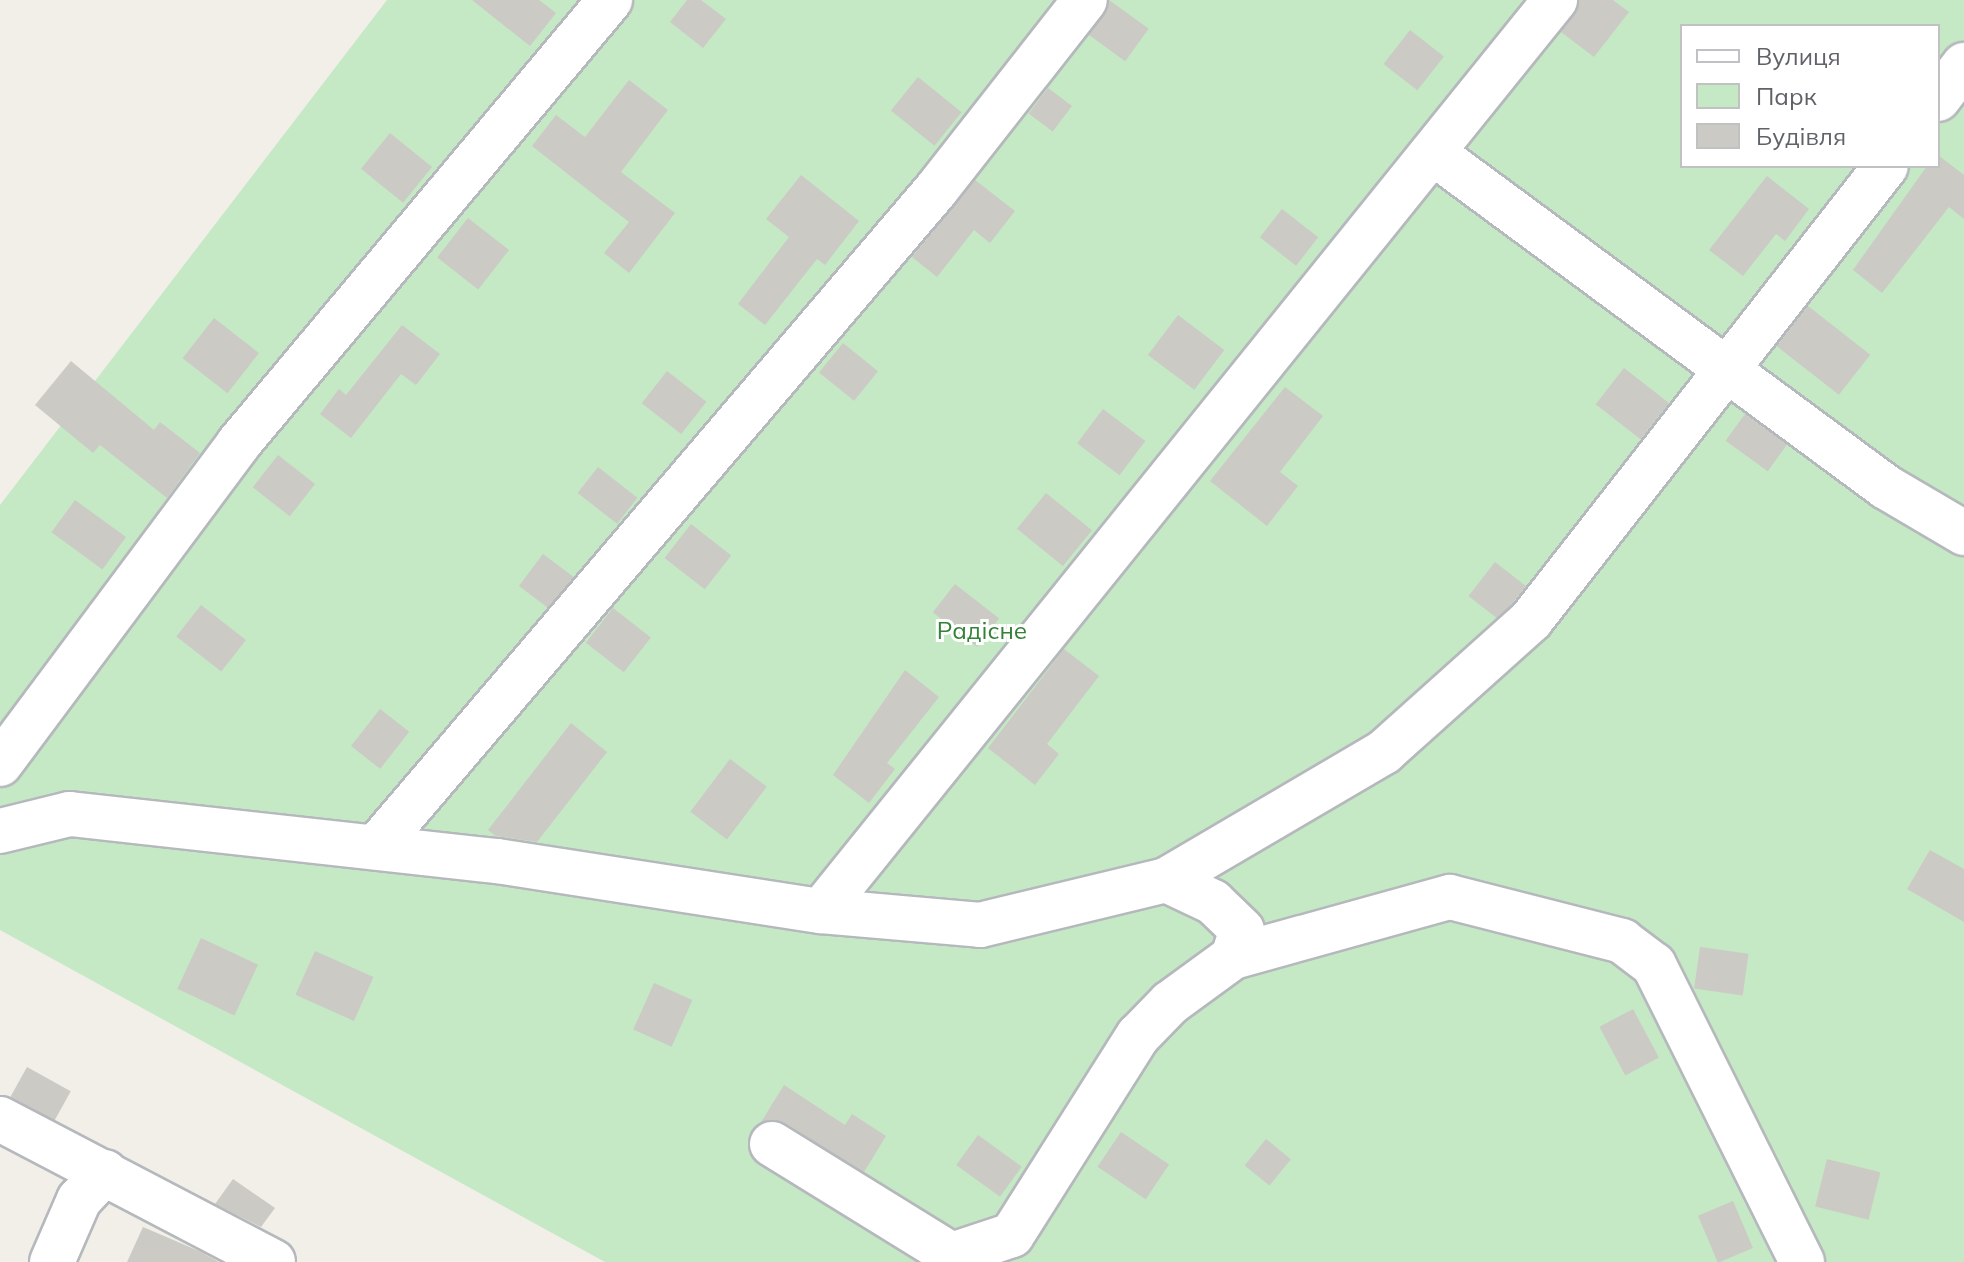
<!DOCTYPE html>
<meta charset="utf-8">
<style>
body{margin:0}
#map{position:relative;width:1964px;height:1262px;overflow:hidden;background:#f1efe8;font-family:Mulish,sans-serif}
div>[style]{position:absolute}
.green>*{inset:0;background:#c5e8c5}
.building>*{inset:0;background:#cccac5;transform-origin:0 0}
.roads{filter:drop-shadow(2px 0 #b5b8bc) drop-shadow(-2px 0 #b5b8bc) drop-shadow(0 2px #b5b8bc) drop-shadow(0 -2px #b5b8bc)}
.minor>*{height:44px;margin:-22px;padding:0 22px;transform-origin:22px;border-radius:22px;background:#fff}
span{translate:-50% -50%;white-space:nowrap;text-align:center;line-height:1.15;-webkit-text-stroke:6px #fff;paint-order:stroke}
.park-label{font-size:24px;color:#348238}
.legend{position:absolute;left:1680px;top:24px;width:260px;height:144px;box-sizing:border-box;background:#fff;border:2px solid #bfc1c3;margin:0;padding:10px 14px;list-style:none;font-size:24px;color:#5f6368}
.legend li{display:flex;align-items:center;gap:16px;height:40px}
.legend b{width:40px;border:2px solid #bfc1c3}
</style>
<div id="map">
<div class="green">
<div style="clip-path:polygon(evenodd,387px 0,1964px 0,1964px 1262px,605px 1262px,0 930px,0 505px,387px 0,1682px 26px,1938px 26px,1938px 166px,1682px 166px,1682px 26px)"></div>
</div>
<div class="building">
<div style="clip-path:polygon(472px 0,539px 0,556px 13px,530px 46px)"></div>
<div style="clip-path:polygon(687px 0,701px 0,726px 19px,703px 48px,670px 22px)"></div>
<div style="left:1109px;top:0;width:49px;height:40px;rotate:36deg"></div>
<div style="clip-path:polygon(1579px 0,1613px 0,1629px 12px,1594px 57px,1561px 32px)"></div>
<div style="left:1410px;top:30px;width:43px;height:43px;rotate:38deg"></div>
<div style="left:918px;top:77px;width:56px;height:43px;rotate:39deg"></div>
<div style="clip-path:polygon(629px 80px,668px 110px,621px 172px,675px 213px,629px 273px,604px 253px,629px 222px,532px 146px,556px 115px,585px 137px)"></div>
<div style="left:1048px;top:88px;width:30px;height:32px;rotate:37deg"></div>
<div style="left:390px;top:133px;width:54px;height:46px;rotate:39deg"></div>
<div style="clip-path:polygon(1938px 155px,1964px 175px,1964px 219px,1949px 207px,1882px 293px,1853px 270px,1927px 166px,1938px 166px)"></div>
<div style="clip-path:polygon(801px 175px,859px 221px,825px 265px,817px 259px,765px 325px,738px 304px,789px 237px,766px 219px)"></div>
<div style="clip-path:polygon(1767px 176px,1809px 209px,1785px 241px,1776px 234px,1743px 276px,1709px 250px)"></div>
<div style="clip-path:polygon(975px 180px,1015px 211px,990px 243px,974px 230px,937px 277px,912px 257px)"></div>
<div style="left:1282px;top:209px;width:46px;height:36px;rotate:38deg"></div>
<div style="left:468px;top:218px;width:52px;height:50px;rotate:38deg"></div>
<div style="left:1808px;top:306px;width:79px;height:51px;rotate:38deg"></div>
<div style="left:1178px;top:315px;width:58px;height:50px;rotate:37deg"></div>
<div style="left:214px;top:318px;width:57px;height:51px;rotate:38deg"></div>
<div style="clip-path:polygon(402px 325px,440px 354px,416px 385px,401px 374px,351px 438px,320px 414px,339px 389px,346px 395px)"></div>
<div style="left:843px;top:343px;width:45px;height:38px;rotate:39deg"></div>
<div style="clip-path:polygon(71px 361px,154px 430px,160px 422px,200px 453px,167px 498px,100px 445px,93px 453px,35px 405px)"></div>
<div style="left:1624px;top:368px;width:57px;height:46px;rotate:38deg"></div>
<div style="left:667px;top:371px;width:50px;height:41px;rotate:38deg"></div>
<div style="clip-path:polygon(1285px 387px,1323px 416px,1280px 472px,1298px 486px,1267px 526px,1210px 481px)"></div>
<div style="left:1103px;top:409px;width:53px;height:43px;rotate:37deg"></div>
<div style="left:1745px;top:414px;width:52px;height:33px;rotate:36deg"></div>
<div style="left:278px;top:455px;width:47px;height:41px;rotate:38deg"></div>
<div style="left:598px;top:467px;width:50px;height:33px;rotate:38deg"></div>
<div style="left:1046px;top:493px;width:59px;height:46px;rotate:39deg"></div>
<div style="left:75px;top:500px;width:63px;height:40px;rotate:36deg"></div>
<div style="left:691px;top:524px;width:51px;height:43px;rotate:38deg"></div>
<div style="left:543px;top:554px;width:38px;height:40px;rotate:37deg"></div>
<div style="left:1495px;top:562px;width:39px;height:43px;rotate:38deg"></div>
<div style="left:955px;top:584px;width:56px;height:36px;rotate:38deg"></div>
<div style="left:201px;top:605px;width:57px;height:40px;rotate:38deg"></div>
<div style="left:613px;top:608px;width:48px;height:44px;rotate:38deg"></div>
<div style="clip-path:polygon(1064px 649px,1099px 676px,1047px 744px,1059px 754px,1035px 785px,988px 748px)"></div>
<div style="clip-path:polygon(905px 670px,939px 697px,887px 763px,895px 769px,869px 803px,833px 775px)"></div>
<div style="left:380px;top:709px;width:37px;height:47px;rotate:38deg"></div>
<div style="clip-path:polygon(571px 723px,607px 752px,537px 842px,496px 836px,488px 830px)"></div>
<div style="left:730px;top:759px;width:46px;height:66px;rotate:37deg"></div>
<div style="clip-path:polygon(1930px 850px,1964px 869px,1964px 922px,1907px 889px)"></div>
<div style="left:201px;top:938px;width:63px;height:56px;rotate:25deg"></div>
<div style="left:1700px;top:947px;width:49px;height:42px;rotate:8deg"></div>
<div style="left:315px;top:951px;width:64px;height:48px;rotate:24deg"></div>
<div style="left:654px;top:983px;width:42px;height:51px;rotate:24deg"></div>
<div style="left:1633px;top:1009px;width:55px;height:38px;rotate:62deg"></div>
<div style="left:27px;top:1067px;width:50px;height:34px;rotate:29deg"></div>
<div style="clip-path:polygon(784px 1085px,845px 1125px,852px 1114px,886px 1136px,864px 1172px,785px 1123px,761px 1122px)"></div>
<div style="left:1121px;top:1132px;width:58px;height:42px;rotate:34deg"></div>
<div style="left:978px;top:1135px;width:54px;height:37px;rotate:36deg"></div>
<div style="left:1266px;top:1139px;width:32px;height:34px;rotate:39deg"></div>
<div style="left:1827px;top:1159px;width:55px;height:49px;rotate:14deg"></div>
<div style="clip-path:polygon(233px 1179px,275px 1208px,261px 1227px,215px 1204px)"></div>
<div style="left:1733px;top:1201px;width:51px;height:38px;rotate:67deg"></div>
<div style="clip-path:polygon(143px 1227px,199px 1251px,219px 1262px,127px 1262px)"></div>
</div>
<div class="roads">
<div class="minor">
<div style="left:1938px;top:99px;width:43px;rotate:-52.6deg"></div>
<div style="left:1436px;top:155px;width:559px;rotate:36.42deg"></div>
<div style="left:1886px;top:487px;width:91px;rotate:30.5deg"></div>
<div style="left:0;top:764px;width:400px;rotate:-53.3deg"></div>
<div style="left:239px;top:443px;width:578px;rotate:-50.05deg"></div>
<div style="left:0;top:831px;width:72px;rotate:-13.7deg"></div>
<div style="left:70px;top:814px;width:430px;rotate:6.3deg"></div>
<div style="left:497px;top:861px;width:328px;rotate:8.8deg"></div>
<div style="left:821px;top:911px;width:160px;rotate:5deg"></div>
<div style="left:980px;top:925px;width:191px;rotate:-13.6deg"></div>
<div style="left:1166px;top:880px;width:253px;rotate:-30.4deg"></div>
<div style="left:1384px;top:752px;width:198px;rotate:-41.9deg"></div>
<div style="left:1531px;top:620px;width:576px;rotate:-51.98deg"></div>
<div style="left:376px;top:847px;width:863px;rotate:-49.56deg"></div>
<div style="left:936px;top:190px;width:241px;rotate:-51.9deg"></div>
<div style="left:821px;top:911px;width:1170px;rotate:-51.14deg"></div>
<div style="left:1233px;top:957px;width:225px;rotate:-15.5deg"></div>
<div style="left:1450px;top:897px;width:178px;rotate:14.3deg"></div>
<div style="left:1622px;top:941px;width:40px;rotate:37deg"></div>
<div style="left:1654px;top:965px;width:332px;rotate:63.5deg"></div>
<div style="left:0;top:1119px;width:308px;rotate:27.6deg"></div>
<div style="left:772px;top:1144px;width:211px;rotate:31.7deg"></div>
<div style="left:952px;top:1255px;width:63px;rotate:-18.4deg"></div>
<div style="left:1012px;top:1235px;width:236px;rotate:-57.7deg"></div>
<div style="left:1138px;top:1036px;width:46px;rotate:-45.9deg"></div>
<div style="left:1170px;top:1003px;width:78px;rotate:-36.1deg"></div>
<div style="left:1233px;top:957px;width:28px;rotate:-72deg"></div>
<div style="left:1242px;top:930px;width:40px;rotate:-136deg"></div>
<div style="left:1213px;top:902px;width:52px;rotate:-154.9deg"></div>
<div style="left:52px;top:1262px;width:68px;rotate:-66.5deg"></div>
<div style="left:79px;top:1200px;width:38px;rotate:-47deg"></div>
</div>
</div>
<div class="park-label">
<span style="left:982px;top:631px">Радісне</span>
</div>
<ul class="legend">
<li><b style="height:10px;background:#fff"></b>Вулиця</li>
<li><b style="height:22px;background:#c5e8c5"></b>Парк</li>
<li><b style="height:22px;background:#cccac5"></b>Будівля</li>
</ul>
</div>
